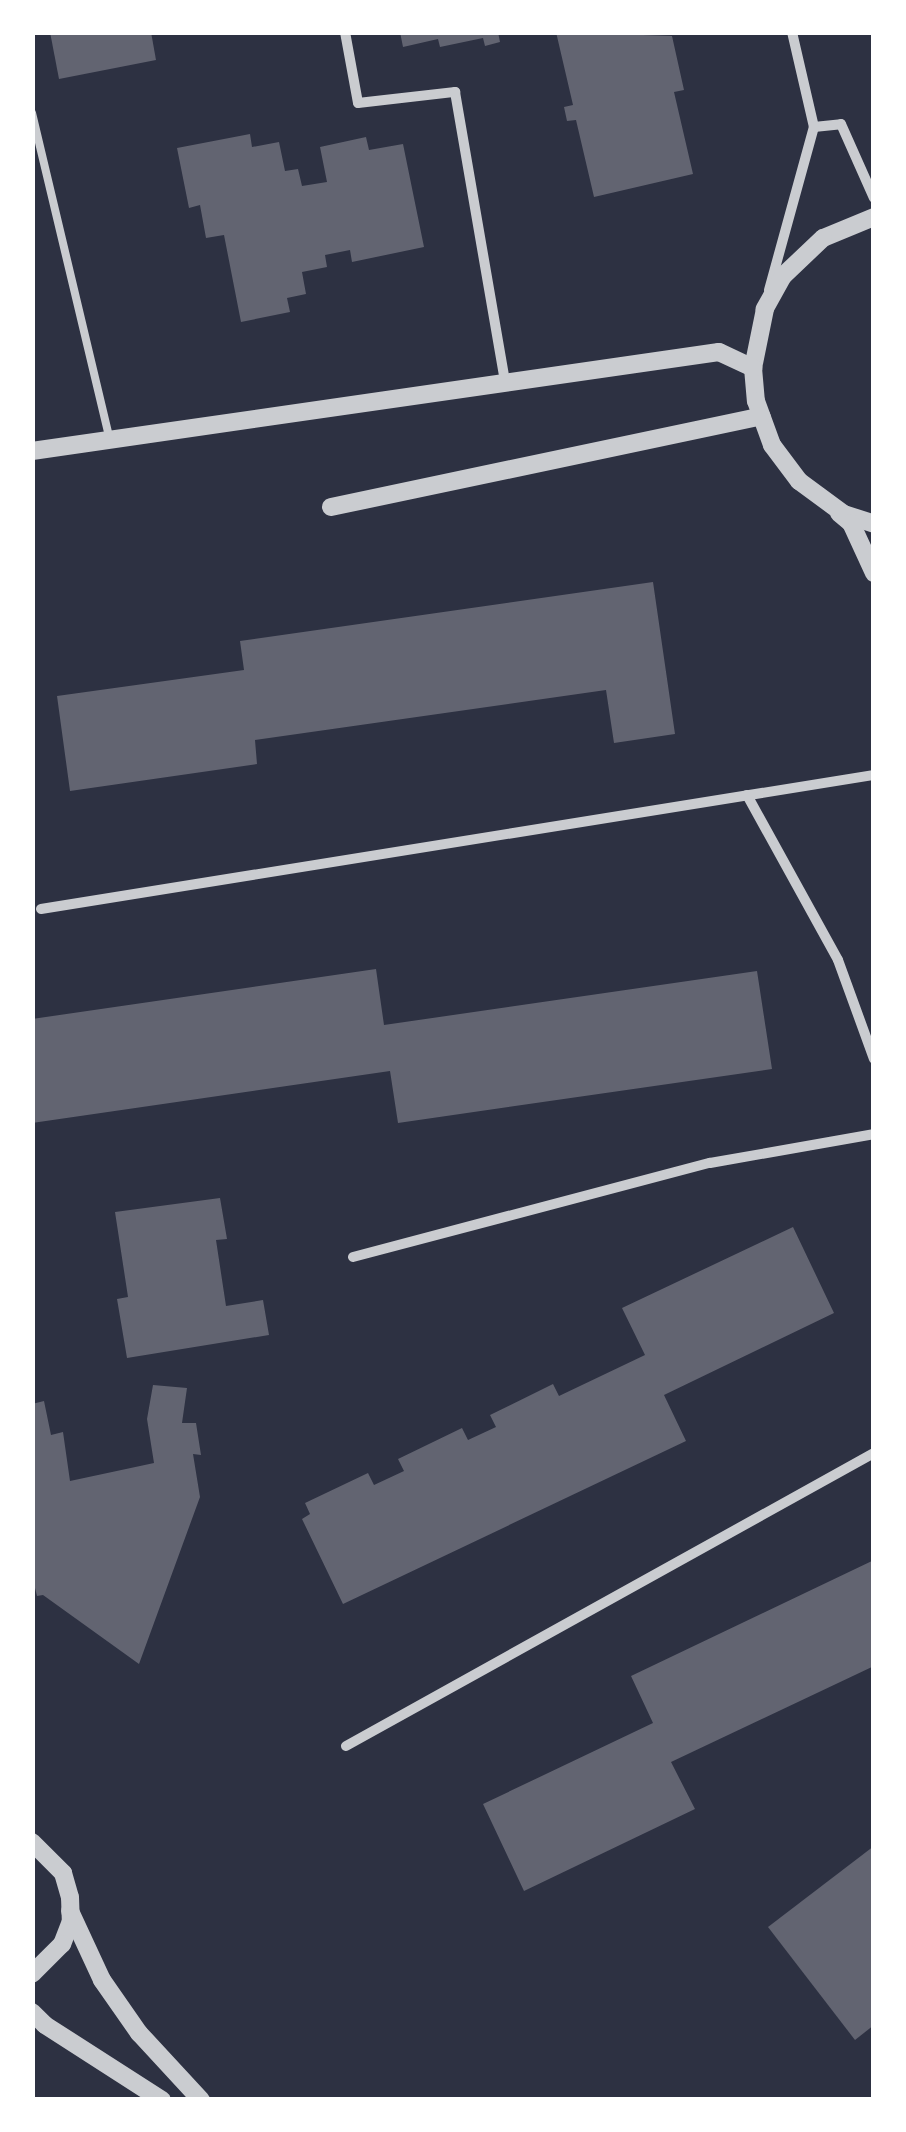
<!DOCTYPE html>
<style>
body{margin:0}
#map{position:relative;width:906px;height:2132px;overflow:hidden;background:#2d3142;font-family:Barlow,sans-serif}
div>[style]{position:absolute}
.building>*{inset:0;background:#626471}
.service>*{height:8px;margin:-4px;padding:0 4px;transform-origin:4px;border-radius:4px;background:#caccd0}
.minor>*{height:10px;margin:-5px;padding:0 5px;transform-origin:5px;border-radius:5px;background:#caccd0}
.tertiary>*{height:18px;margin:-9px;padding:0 9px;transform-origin:9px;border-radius:9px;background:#caccd0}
span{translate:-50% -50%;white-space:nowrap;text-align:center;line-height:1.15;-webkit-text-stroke:10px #fff;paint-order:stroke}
.frame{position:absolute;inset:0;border:35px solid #fff;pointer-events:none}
</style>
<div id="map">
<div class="building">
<div style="clip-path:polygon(50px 32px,151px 32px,156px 60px,59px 79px)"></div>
<div style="clip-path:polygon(400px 32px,498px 32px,500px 42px,485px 46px,483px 38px,440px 47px,438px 39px,403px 47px)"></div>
<div style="clip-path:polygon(556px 32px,672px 36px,684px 90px,674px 92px,693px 174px,594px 197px,576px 120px,567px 121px,564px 107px,573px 105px)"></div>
<div style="clip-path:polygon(250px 134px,252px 147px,279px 142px,285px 171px,298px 169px,302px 186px,327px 182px,320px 147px,366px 137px,369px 150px,403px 144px,424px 247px,352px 262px,350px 250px,325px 255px,327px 267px,302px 272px,306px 294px,287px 298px,290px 312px,241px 322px,224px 235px,206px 238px,200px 205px,189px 208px,177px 148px)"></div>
<div style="clip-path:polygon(653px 582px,675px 734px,614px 743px,606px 690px,255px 740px,257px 764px,70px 791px,57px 696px,244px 670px,240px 641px)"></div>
<div style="clip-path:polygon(376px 969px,384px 1025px,757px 971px,772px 1069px,398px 1123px,390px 1071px,32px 1123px,32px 1019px)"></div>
<div style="clip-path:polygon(220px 1198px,227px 1239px,216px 1240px,226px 1306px,263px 1300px,269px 1335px,127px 1358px,117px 1299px,128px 1297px,115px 1212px)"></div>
<div style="clip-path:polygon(793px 1227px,834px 1313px,664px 1395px,686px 1441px,343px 1604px,302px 1519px,310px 1514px,305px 1503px,368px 1473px,374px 1485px,404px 1471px,398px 1459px,462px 1428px,468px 1440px,496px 1427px,490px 1415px,553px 1384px,559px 1396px,645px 1355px,622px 1308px)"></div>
<div style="clip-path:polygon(153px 1385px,187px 1388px,182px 1423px,196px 1423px,201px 1455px,193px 1454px,200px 1497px,139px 1664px,43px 1595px,37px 1596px,32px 1576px,32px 1404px,44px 1401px,51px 1435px,63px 1432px,70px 1481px,154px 1463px,147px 1419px)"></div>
<div style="clip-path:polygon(874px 1560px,874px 1666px,671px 1762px,695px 1809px,524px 1891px,483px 1804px,653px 1723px,631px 1676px)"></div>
<div style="clip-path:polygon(874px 1846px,874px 2025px,855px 2040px,768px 1927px)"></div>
</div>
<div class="service">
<div style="left:32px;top:113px;width:336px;rotate:76.6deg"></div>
</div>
<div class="minor">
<div style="left:345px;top:32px;width:72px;rotate:79.6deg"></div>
<div style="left:358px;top:103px;width:98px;rotate:-6.5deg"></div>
<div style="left:455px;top:92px;width:293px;rotate:80.2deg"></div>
<div style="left:792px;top:32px;width:98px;rotate:77deg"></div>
<div style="left:814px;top:127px;width:27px;rotate:-6deg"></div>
<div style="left:841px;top:124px;width:81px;rotate:66deg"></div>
<div style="left:769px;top:290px;width:169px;rotate:-74.6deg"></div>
<div style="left:747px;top:795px;width:188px;rotate:61.1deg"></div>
<div style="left:838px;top:960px;width:105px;rotate:70deg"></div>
<div style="left:41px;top:909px;width:844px;rotate:-9.14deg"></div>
<div style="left:353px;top:1257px;width:369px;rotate:-14.8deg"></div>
<div style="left:710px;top:1163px;width:167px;rotate:-10deg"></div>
<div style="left:346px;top:1746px;width:604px;rotate:-29.03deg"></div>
</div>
<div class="tertiary">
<div style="left:874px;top:217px;width:55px;rotate:157.6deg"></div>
<div style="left:823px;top:238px;width:55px;rotate:136.5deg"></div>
<div style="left:783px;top:276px;width:38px;rotate:119deg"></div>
<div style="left:765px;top:309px;width:60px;rotate:101.5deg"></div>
<div style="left:753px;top:368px;width:33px;rotate:85deg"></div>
<div style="left:756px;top:401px;width:47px;rotate:70deg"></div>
<div style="left:772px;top:445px;width:45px;rotate:53.1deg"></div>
<div style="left:799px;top:481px;width:56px;rotate:36.3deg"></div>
<div style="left:844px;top:514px;width:32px;rotate:18deg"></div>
<div style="left:32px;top:451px;width:694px;rotate:-8.2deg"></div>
<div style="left:719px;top:352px;width:38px;rotate:25deg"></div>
<div style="left:331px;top:507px;width:440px;rotate:-11.9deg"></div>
<div style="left:839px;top:513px;width:16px;rotate:40deg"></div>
<div style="left:851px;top:523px;width:55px;rotate:65.3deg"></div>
<div style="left:32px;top:1842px;width:44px;rotate:45deg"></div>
<div style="left:63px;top:1873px;width:25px;rotate:74deg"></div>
<div style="left:70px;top:1897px;width:24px;rotate:88deg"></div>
<div style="left:71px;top:1921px;width:25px;rotate:111deg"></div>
<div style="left:62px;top:1944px;width:42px;rotate:135deg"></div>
<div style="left:70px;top:1911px;width:76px;rotate:65.1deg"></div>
<div style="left:102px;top:1980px;width:65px;rotate:55.1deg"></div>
<div style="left:139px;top:2033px;width:91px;rotate:47.2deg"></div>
<div style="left:32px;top:2012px;width:18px;rotate:45deg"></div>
<div style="left:45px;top:2025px;width:139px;rotate:32.7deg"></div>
</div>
<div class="frame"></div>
</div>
